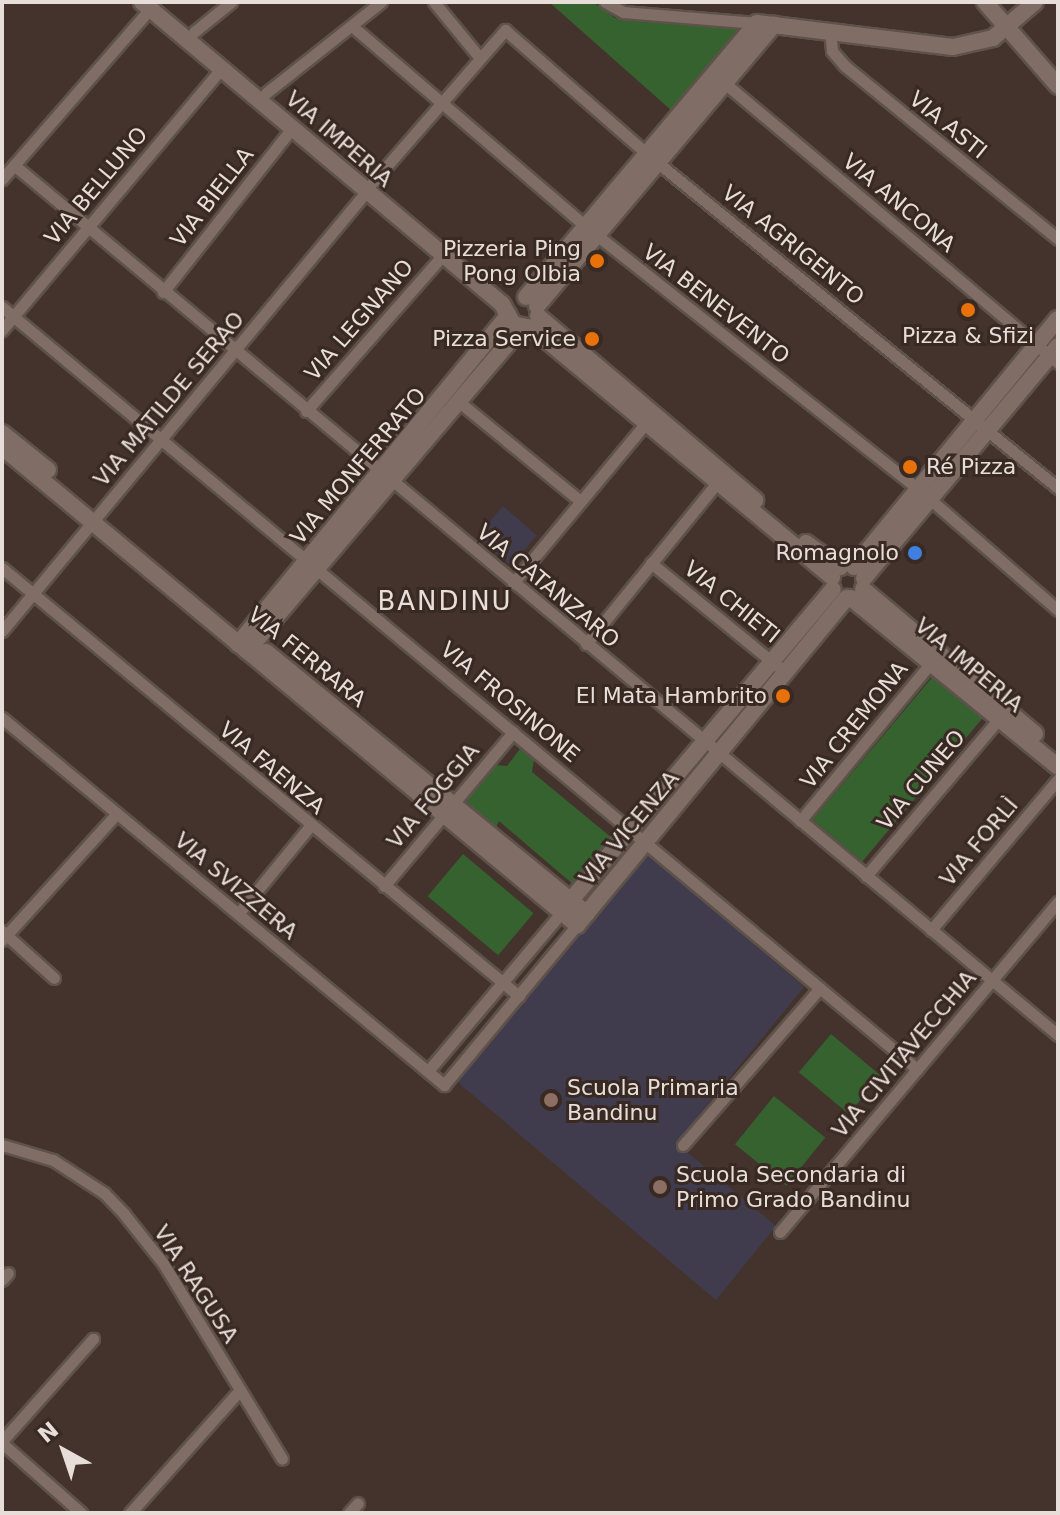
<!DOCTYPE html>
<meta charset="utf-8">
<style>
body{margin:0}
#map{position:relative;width:1060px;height:1515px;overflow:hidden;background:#43332c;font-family:"DejaVu Sans",sans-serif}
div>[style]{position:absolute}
.education>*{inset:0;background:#403c4d;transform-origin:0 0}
.green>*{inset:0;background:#36622f;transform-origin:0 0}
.roads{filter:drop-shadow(2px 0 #5e524b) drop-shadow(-2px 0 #5e524b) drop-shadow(0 2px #5e524b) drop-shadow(0 -2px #5e524b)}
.street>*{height:11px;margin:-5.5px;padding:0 5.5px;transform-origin:5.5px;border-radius:5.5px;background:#806e66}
.secondary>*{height:16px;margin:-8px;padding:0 8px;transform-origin:8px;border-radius:8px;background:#806e66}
.dots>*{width:22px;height:22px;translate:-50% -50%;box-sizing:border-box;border:4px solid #382922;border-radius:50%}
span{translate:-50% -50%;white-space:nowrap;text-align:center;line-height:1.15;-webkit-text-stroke:6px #382922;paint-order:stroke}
.street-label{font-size:22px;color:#e8ded9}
.poi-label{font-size:22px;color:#e8ded9}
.right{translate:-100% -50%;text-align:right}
.left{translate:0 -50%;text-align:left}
.quarter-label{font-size:26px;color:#e8ded9;letter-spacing:2px}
.frame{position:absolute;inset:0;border:4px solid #e8ded9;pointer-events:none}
.north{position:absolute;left:24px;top:1411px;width:80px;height:80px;-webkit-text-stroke:6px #382922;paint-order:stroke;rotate:320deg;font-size:22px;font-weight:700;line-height:32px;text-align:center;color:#e8ded9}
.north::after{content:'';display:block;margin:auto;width:28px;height:36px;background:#e8ded9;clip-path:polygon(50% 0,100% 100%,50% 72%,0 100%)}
</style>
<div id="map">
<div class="education">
<div style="left:503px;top:506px;width:45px;height:40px;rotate:41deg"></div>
<div style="clip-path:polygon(645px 852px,804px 987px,676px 1143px,776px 1226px,716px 1300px,455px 1080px)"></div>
</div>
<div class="green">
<div style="clip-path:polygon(549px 2px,593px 2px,615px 18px,736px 27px,739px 33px,672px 111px)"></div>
<div style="left:934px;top:675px;width:65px;height:189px;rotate:40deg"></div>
<div style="clip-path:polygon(520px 749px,534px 760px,532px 772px,612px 838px,574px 885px,499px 821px,495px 830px,463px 804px,495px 765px,507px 766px)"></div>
<div style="left:463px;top:854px;width:92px;height:55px;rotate:40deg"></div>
<div style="left:831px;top:1034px;width:65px;height:50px;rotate:40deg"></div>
<div style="left:774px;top:1096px;width:66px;height:62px;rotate:39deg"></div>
</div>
<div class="roads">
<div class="street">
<div style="left:434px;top:2px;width:72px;rotate:50.6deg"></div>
<div style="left:605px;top:2px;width:21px;rotate:29deg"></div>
<div style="left:623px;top:12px;width:134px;rotate:4.7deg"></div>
<div style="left:352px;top:26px;width:306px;rotate:40.6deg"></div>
<div style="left:584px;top:225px;width:424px;rotate:38.3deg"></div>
<div style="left:917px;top:488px;width:186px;rotate:40.9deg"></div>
<div style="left:830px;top:31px;width:20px;rotate:84deg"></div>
<div style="left:832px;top:51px;width:20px;rotate:49deg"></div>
<div style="left:845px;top:66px;width:274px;rotate:39.1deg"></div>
<div style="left:194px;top:32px;width:48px;rotate:-39deg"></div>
<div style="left:721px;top:80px;width:440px;rotate:40deg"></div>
<div style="left:266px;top:93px;width:147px;rotate:-38.4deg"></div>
<div style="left:14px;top:165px;width:1359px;rotate:39.81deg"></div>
<div style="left:2px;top:179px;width:225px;rotate:-49deg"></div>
<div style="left:372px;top:183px;width:203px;rotate:-49deg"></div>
<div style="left:505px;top:30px;width:189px;rotate:41.1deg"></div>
<div style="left:647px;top:154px;width:530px;rotate:39.1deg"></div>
<div style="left:163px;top:292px;width:209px;rotate:-51.8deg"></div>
<div style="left:2px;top:307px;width:1191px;rotate:39.79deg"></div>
<div style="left:2px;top:330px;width:342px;rotate:-50deg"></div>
<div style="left:458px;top:401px;width:158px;rotate:39.3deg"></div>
<div style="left:306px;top:411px;width:206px;rotate:-48.7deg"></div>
<div style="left:651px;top:563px;width:174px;rotate:39.2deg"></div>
<div style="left:2px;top:568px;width:671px;rotate:39.62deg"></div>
<div style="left:513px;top:583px;width:207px;rotate:-50.3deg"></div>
<div style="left:2px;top:631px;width:570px;rotate:-50.34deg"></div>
<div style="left:586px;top:644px;width:208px;rotate:-50.9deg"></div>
<div style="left:2px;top:718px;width:575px;rotate:39.7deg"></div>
<div style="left:444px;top:1085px;width:208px;rotate:-50.3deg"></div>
<div style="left:800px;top:821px;width:212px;rotate:-50.4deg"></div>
<div style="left:866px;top:876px;width:211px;rotate:-49.8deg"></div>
<div style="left:384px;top:886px;width:201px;rotate:-50deg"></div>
<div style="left:238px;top:914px;width:114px;rotate:-50.7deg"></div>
<div style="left:931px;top:930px;width:197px;rotate:-49.9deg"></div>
<div style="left:2px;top:931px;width:70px;rotate:42.1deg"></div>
<div style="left:2px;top:940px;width:171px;rotate:-47.8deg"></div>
<div style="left:428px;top:1071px;width:208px;rotate:-49.9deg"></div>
<div style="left:2px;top:1145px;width:53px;rotate:16.4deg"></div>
<div style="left:53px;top:1160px;width:61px;rotate:32.9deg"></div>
<div style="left:104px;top:1193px;width:29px;rotate:46deg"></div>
<div style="left:124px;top:1214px;width:63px;rotate:51.5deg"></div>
<div style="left:163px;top:1263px;width:229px;rotate:58.7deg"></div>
<div style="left:683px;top:1145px;width:208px;rotate:-48.9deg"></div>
<div style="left:780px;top:1232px;width:431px;rotate:-49.9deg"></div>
<div style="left:2px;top:1280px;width:9px;rotate:-49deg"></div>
<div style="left:2px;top:1441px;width:137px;rotate:-48.3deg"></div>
<div style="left:2px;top:1443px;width:106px;rotate:41.5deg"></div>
<div style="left:130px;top:1513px;width:165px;rotate:-48.2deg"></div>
<div style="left:349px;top:1513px;width:13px;rotate:-48deg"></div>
</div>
<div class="secondary">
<div style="left:142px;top:2px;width:470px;rotate:40deg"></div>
<div style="left:502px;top:304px;width:23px;rotate:61deg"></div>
<div style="left:513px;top:324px;width:19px;rotate:12deg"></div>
<div style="left:532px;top:328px;width:390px;rotate:39.7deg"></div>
<div style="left:985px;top:2px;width:111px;rotate:49deg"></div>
<div style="left:526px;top:297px;width:358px;rotate:-49.9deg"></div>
<div style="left:757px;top:23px;width:197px;rotate:7deg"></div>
<div style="left:953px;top:47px;width:41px;rotate:-12.7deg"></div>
<div style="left:993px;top:38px;width:55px;rotate:-40.6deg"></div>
<div style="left:537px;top:306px;width:368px;rotate:-49.9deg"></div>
<div style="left:538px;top:316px;width:285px;rotate:40.3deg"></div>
<div style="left:2px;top:433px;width:59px;rotate:38.8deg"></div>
<div style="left:2px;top:447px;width:748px;rotate:39.74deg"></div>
<div style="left:577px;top:925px;width:424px;rotate:-50.5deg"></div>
<div style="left:806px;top:543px;width:42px;rotate:35.2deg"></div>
<div style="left:854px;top:567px;width:321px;rotate:-50.6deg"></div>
<div style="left:864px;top:578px;width:302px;rotate:-50.1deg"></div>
<div style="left:863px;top:589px;width:225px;rotate:40.1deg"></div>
<div style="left:851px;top:598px;width:267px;rotate:39.2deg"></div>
<div style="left:238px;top:644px;width:426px;rotate:-50.6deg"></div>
<div style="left:247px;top:651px;width:425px;rotate:-49.7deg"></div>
<div style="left:266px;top:652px;width:414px;rotate:39.2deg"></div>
<div style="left:566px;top:906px;width:414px;rotate:-49.9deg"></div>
</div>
</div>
<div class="dots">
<div style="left:597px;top:261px;background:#e8710a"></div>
<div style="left:968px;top:310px;background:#e8710a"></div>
<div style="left:592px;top:339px;background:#e8710a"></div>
<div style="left:910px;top:467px;background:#e8710a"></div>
<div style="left:915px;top:553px;background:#3f7fe0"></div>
<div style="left:783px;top:696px;background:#e8710a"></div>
<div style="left:551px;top:1100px;background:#8d6e63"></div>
<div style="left:660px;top:1187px;background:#8d6e63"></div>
</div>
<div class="street-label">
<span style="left:948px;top:125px;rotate:39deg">VIA ASTI</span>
<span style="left:339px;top:139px;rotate:41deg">VIA IMPERIA</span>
<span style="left:96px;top:186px;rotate:-50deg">VIA BELLUNO</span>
<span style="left:212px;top:197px;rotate:-52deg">VIA BIELLA</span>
<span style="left:899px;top:203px;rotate:40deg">VIA ANCONA</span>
<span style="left:793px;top:245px;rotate:39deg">VIA AGRIGENTO</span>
<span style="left:716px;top:304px;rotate:38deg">VIA BENEVENTO</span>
<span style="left:359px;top:320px;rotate:-49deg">VIA LEGNANO</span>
<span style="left:169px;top:399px;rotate:-50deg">VIA MATILDE SERAO</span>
<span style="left:358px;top:466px;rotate:-50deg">VIA MONFERRATO</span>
<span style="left:548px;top:586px;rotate:40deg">VIA CATANZARO</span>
<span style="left:732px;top:602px;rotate:39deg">VIA CHIETI</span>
<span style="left:307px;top:657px;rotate:39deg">VIA FERRARA</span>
<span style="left:969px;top:665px;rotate:40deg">VIA IMPERIA</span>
<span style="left:510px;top:702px;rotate:40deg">VIA FROSINONE</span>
<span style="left:854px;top:725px;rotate:-51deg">VIA CREMONA</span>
<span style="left:272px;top:768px;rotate:40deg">VIA FAENZA</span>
<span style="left:921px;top:780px;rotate:-50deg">VIA CUNEO</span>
<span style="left:433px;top:796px;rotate:-50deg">VIA FOGGIA</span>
<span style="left:629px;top:828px;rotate:-50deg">VIA VICENZA</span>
<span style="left:979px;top:842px;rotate:-50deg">VIA FORLÌ</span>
<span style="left:236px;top:886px;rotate:40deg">VIA SVIZZERA</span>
<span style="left:904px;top:1054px;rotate:-50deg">VIA CIVITAVECCHIA</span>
<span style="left:196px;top:1284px;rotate:57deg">VIA RAGUSA</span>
</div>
<div class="poi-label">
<span class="right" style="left:581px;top:261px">Pizzeria Ping<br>Pong Olbia</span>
<span style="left:968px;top:336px">Pizza &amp; Sfizi</span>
<span class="right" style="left:576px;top:339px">Pizza Service</span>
<span class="left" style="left:926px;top:467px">Ré Pizza</span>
<span class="right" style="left:899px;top:553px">Romagnolo</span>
<span class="right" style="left:767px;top:696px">El Mata Hambrito</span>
<span class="left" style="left:567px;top:1100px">Scuola Primaria<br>Bandinu</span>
<span class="left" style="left:676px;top:1187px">Scuola Secondaria di<br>Primo Grado Bandinu</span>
</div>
<div class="quarter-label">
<span style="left:445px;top:602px">BANDINU</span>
</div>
<div class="frame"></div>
<div class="north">N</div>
</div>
